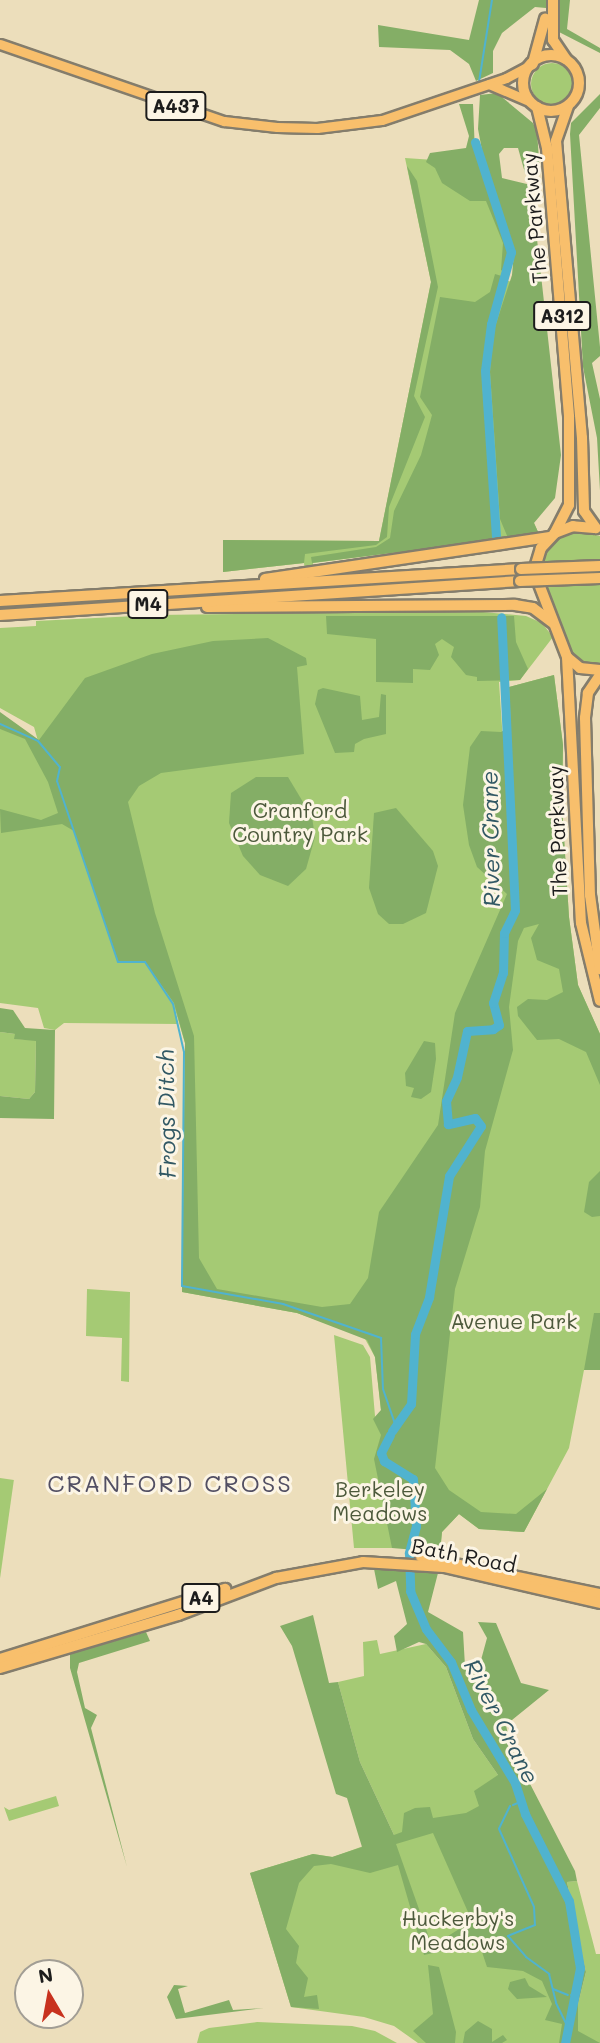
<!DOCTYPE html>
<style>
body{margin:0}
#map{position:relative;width:600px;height:2043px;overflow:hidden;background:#ecdebb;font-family:Mali,sans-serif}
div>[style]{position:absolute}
.green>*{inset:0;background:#a5ca74;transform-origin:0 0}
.round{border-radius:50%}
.forest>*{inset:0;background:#84ae66}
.stream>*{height:2px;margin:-1px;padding:0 1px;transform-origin:1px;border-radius:1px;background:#50b3cf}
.river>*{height:9px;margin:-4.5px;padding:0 4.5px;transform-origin:4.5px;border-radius:4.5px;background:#50b3cf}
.roads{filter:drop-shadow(2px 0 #847d6c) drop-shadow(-2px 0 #847d6c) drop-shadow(0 2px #847d6c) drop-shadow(0 -2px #847d6c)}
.primary>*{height:9px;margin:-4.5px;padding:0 4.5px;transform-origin:4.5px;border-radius:4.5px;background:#f8bf6c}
.highway>*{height:10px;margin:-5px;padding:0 5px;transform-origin:5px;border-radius:5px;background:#f8bf6c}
.highway>.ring{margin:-5px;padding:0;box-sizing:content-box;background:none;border:10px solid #f8bf6c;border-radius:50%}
.bridges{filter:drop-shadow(2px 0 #847d6c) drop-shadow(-2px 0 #847d6c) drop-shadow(0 2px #847d6c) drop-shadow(0 -2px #847d6c)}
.highway-bridge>*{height:10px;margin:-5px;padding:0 5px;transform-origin:5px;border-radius:5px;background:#f8bf6c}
span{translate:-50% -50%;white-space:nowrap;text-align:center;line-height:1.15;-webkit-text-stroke:6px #fcf5e5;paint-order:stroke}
.shield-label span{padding:2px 5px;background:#fcf5e5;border:2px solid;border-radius:5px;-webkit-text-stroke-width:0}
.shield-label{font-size:19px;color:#1c1c1c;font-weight:700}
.street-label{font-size:21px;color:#1c1c1c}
.park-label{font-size:21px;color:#4c593b}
.water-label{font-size:23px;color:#315864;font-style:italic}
.quarter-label{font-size:24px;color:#524f63;letter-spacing:2px}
.north{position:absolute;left:14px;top:1959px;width:70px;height:70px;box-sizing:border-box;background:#fcf5e5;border:2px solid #a29e95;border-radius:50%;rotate:350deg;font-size:19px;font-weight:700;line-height:28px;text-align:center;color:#1c1c1c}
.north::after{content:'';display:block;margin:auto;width:24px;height:32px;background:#c8321e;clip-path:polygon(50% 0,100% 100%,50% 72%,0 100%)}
</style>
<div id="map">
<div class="green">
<div class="round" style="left:531px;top:63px;width:42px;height:42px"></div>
<div style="clip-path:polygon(405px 158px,478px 163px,506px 235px,509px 253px,504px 280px,513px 282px,534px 523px,539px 534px,313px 563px,318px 613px,483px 612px,526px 616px,542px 623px,553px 637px,520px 680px,499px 682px,512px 875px,381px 1411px,375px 1357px,364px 1337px,297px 1313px,182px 1292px,185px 1043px,174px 1006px,178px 1024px,64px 1023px,55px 1030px,44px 1028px,38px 1008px,0 1003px,0 726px,38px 741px,34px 727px,0 708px,0 628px,36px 626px,36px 621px,155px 615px,309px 613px,304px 563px,223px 572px,223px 540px,379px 541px,431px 282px)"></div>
<div style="clip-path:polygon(576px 530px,600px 536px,600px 666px,583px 665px,574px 657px,541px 588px,539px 569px,550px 543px)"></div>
<div style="clip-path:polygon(554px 675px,563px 745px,562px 806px,569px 917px,578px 985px,600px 1034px,600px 1370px,584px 1370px,569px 1448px,524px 1532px,479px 1529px,459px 1514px,442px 1532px,440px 1552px,428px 1550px,384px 1448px,517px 918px,509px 687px)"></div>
<div style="clip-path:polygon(0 1032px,15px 1034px,15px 1039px,36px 1040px,35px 1092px,29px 1099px,0 1096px)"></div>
<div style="clip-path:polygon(87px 1289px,130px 1292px,129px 1382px,121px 1381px,122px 1338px,86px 1336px)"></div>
<div style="clip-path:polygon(334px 1335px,363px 1345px,370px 1357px,375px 1416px,383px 1428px,407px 1548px,354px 1548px)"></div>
<div style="left:0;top:1478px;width:14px;height:133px;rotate:8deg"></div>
<div style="clip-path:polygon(377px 1640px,380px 1654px,426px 1644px,446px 1667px,473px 1739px,498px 1775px,577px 1986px,578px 2031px,578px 2004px,586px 1972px,567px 1882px,577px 1881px,596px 1954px,600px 1954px,600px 2043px,418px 2043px,394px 2026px,364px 2017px,291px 2007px,250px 1873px,313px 1854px,333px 1857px,394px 1835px,360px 1762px,338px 1682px,364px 1676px,363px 1642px)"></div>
<div style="clip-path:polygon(56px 1796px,59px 1806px,9px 1821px,4px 1807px,9px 1810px)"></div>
<div style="clip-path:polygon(257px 2022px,352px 2026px,375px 2031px,397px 2043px,197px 2043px,200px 2032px,209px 2028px)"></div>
</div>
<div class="forest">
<div style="clip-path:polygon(479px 0,570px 0,567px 29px,600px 48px,600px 53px,559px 32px,557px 9px,535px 7px,502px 33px,493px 51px,493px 73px,476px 81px,469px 64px,450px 50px,379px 47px,378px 25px,469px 40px)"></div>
<div style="clip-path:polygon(497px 93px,533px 123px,537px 131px,540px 174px,525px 173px,518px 148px,504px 148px,499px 154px,502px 178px,531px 185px,561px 455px,555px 498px,534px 523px,539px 534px,508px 538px,500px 519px,490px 372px,493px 333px,512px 275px,514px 252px,484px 161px,478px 129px,480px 95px)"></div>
<div style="clip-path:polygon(600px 94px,600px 108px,579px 135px,600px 347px,600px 356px,592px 363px,600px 399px,600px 491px,597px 438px,583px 367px,570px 134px,571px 123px)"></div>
<div style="clip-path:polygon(459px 104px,473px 104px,475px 153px,508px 243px,506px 274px,501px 270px,503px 243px,486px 201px,470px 201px,442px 183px,435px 168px,426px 162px,430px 153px,466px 148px,469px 136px)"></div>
<div style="clip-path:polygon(407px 166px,417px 181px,438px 287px,414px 396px,425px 417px,389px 507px,387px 537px,376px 545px,305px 554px,304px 563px,223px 572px,223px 540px,379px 541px,431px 282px)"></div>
<div style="clip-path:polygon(495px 274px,505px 277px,489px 324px,482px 381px,494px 540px,312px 563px,311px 557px,376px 547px,390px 538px,394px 511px,421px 455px,432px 415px,420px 397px,440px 297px,475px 302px,490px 292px)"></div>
<div style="clip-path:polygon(326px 616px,514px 616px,516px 642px,528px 669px,520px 680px,477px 681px,477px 677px,466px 675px,451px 657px,454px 647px,442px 639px,435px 644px,439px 655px,430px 670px,413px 669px,413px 683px,376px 682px,376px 639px,327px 634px)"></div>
<div style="clip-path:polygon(268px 638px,306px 658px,307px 665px,297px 667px,304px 754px,161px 773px,139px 786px,128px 802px,155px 913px,194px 1036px,199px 1258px,217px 1289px,322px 1307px,350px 1304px,368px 1278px,379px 1212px,438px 1125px,455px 1013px,507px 894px,477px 867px,469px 845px,463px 805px,470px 747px,481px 731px,501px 732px,511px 726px,509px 687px,554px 675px,563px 745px,562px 806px,569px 917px,578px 985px,600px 1034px,600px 1085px,586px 1052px,559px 1039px,537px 1040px,518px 1016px,517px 1007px,528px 999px,547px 1000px,563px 992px,559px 969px,537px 960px,531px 938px,539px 924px,524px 928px,518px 941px,509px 1007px,513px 1050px,485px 1151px,480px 1207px,455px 1289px,435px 1468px,449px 1490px,481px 1512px,516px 1514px,547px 1489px,524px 1532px,479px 1529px,459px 1514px,442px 1532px,440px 1552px,392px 1548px,374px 1459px,381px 1435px,373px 1419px,381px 1410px,375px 1357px,367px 1340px,297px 1313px,182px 1292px,185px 1043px,174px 1003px,145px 962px,118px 962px,74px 831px,62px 824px,1px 833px,0 809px,41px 820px,58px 813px,48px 782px,25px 739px,0 729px,0 712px,39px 740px,85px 678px,152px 654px,213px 641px)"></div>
<div style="clip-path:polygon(323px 688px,360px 696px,362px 720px,379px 717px,381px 694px,386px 695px,386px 734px,364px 739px,355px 744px,354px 752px,335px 753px,315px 704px,318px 690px)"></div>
<div style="clip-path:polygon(256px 777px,288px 777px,312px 817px,315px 837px,306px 869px,288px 886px,260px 875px,243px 856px,229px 823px,231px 793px)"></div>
<div style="clip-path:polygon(396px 808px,433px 851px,438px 866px,426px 913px,403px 924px,389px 924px,378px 914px,369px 888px,374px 813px)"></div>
<div style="clip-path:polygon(0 1008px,13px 1010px,25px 1028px,55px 1030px,54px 1119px,0 1118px,0 1096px,29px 1099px,35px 1092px,36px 1041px,14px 1039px,15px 1034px,0 1032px)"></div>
<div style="clip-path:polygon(424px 1041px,435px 1043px,436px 1059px,431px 1092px,421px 1099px,411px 1097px,414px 1088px,406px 1086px,405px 1073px)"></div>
<div style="clip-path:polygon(600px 1171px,600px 1216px,592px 1217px,584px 1212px,589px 1182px)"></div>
<div style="clip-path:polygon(594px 1313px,600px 1313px,600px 1370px,584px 1370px)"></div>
<div style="clip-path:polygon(evenodd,374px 1569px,438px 1573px,428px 1612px,463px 1632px,465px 1666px,481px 1660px,487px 1638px,478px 1622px,496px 1623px,521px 1683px,549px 1690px,506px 1725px,510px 1745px,575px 1871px,577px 1881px,567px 1882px,586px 1972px,578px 2004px,578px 2031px,600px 2043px,559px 2043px,562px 2024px,545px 2020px,552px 2004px,542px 1981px,523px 1971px,487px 1967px,479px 1943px,424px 1955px,398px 1865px,370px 1873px,331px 1864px,314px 1866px,299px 1883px,286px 1929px,299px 1946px,296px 1963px,308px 1978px,304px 1997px,317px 1995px,319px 2009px,291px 2007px,250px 1873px,313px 1854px,332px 1857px,362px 1847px,347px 1798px,336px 1794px,292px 1646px,280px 1626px,313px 1615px,329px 1683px,338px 1682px,360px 1762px,394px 1835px,402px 1832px,404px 1813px,415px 1808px,430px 1807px,433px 1818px,466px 1813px,479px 1806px,474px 1791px,498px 1775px,473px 1739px,446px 1667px,426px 1644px,419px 1642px,397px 1652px,394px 1636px,407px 1624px,396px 1581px,378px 1589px,374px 1569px,433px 1833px,472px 1921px,432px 1946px,396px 1844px,433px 1833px)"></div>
<div style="clip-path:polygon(146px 1632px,150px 1641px,79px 1663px,77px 1672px,85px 1708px,97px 1715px,91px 1728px,127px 1867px,70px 1668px,70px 1654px)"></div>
<div style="clip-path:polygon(428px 1965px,439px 1967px,456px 2032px,455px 2043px,426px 2043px,413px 2031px,433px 2014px)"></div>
<div style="clip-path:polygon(525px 1978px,529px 1986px,547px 1997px,517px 1999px,508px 1989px,510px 1982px)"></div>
<div style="clip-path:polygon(174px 1985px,188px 1986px,178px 1989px,185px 2013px,229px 2000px,233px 2010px,264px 2008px,176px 2019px,167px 1997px)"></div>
<div style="clip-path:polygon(478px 2021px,492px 2029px,492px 2042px,503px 2035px,507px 2040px,502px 2043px,463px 2043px,465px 2032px)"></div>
</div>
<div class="stream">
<div style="left:479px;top:82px;width:83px;rotate:-81deg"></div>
<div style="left:0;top:724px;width:42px;rotate:24.1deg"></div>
<div style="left:38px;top:741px;width:34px;rotate:50deg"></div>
<div style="left:60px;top:767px;width:14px;rotate:102deg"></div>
<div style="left:57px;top:781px;width:191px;rotate:71.4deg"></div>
<div style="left:118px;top:962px;width:27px"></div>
<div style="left:145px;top:962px;width:50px;rotate:56.3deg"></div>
<div style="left:173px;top:1004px;width:49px;rotate:77.1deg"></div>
<div style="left:184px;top:1052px;width:234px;rotate:90.5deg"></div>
<div style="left:182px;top:1286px;width:103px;rotate:10.1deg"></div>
<div style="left:283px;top:1304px;width:104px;rotate:19.1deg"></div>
<div style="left:381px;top:1338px;width:51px;rotate:87.8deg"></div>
<div style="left:383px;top:1389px;width:39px;rotate:71deg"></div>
<div style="left:513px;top:1805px;width:8px;rotate:-23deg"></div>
<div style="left:510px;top:1806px;width:25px;rotate:116deg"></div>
<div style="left:499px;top:1829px;width:85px;rotate:65.8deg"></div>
<div style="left:534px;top:1907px;width:18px;rotate:87deg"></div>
<div style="left:535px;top:1925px;width:29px;rotate:158deg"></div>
<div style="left:508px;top:1936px;width:28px;rotate:49deg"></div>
<div style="left:526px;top:1957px;width:29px;rotate:36deg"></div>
<div style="left:549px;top:1974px;width:29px;rotate:76deg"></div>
<div style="left:553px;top:1989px;width:16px;rotate:22deg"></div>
<div style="left:571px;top:1995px;width:4px;rotate:14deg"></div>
<div style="left:556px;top:2003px;width:30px;rotate:64deg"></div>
</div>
<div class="river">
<div style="left:475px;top:142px;width:116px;rotate:71.9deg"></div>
<div style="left:511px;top:252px;width:75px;rotate:105.5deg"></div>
<div style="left:491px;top:324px;width:47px;rotate:97.3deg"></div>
<div style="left:485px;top:371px;width:165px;rotate:86.2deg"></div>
<div style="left:392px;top:1431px;width:33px;rotate:-55deg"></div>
<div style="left:411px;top:1404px;width:70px;rotate:-86.7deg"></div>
<div style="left:415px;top:1334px;width:40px;rotate:-69deg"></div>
<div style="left:429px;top:1297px;width:123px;rotate:-80.6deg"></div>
<div style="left:449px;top:1176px;width:59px;rotate:-57.4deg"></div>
<div style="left:481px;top:1126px;width:10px;rotate:-127deg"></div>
<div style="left:475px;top:1118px;width:28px;rotate:167deg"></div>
<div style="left:448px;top:1124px;width:23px;rotate:-95deg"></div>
<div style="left:446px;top:1101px;width:26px;rotate:-65deg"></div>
<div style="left:457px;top:1077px;width:47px;rotate:-77.7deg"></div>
<div style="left:467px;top:1031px;width:26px;rotate:-4deg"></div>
<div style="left:493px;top:1029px;width:7px;rotate:-34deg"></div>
<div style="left:499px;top:1025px;width:23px;rotate:-105deg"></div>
<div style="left:493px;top:1003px;width:32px;rotate:-72deg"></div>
<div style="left:503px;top:973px;width:40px;rotate:-88.6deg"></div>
<div style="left:504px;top:933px;width:25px;rotate:-64deg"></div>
<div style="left:515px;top:910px;width:293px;rotate:-92.7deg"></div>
<div style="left:390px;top:1435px;width:20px;rotate:117deg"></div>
<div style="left:381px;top:1453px;width:9px;rotate:69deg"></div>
<div style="left:384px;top:1461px;width:34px;rotate:32deg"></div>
<div style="left:413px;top:1479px;width:47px;rotate:86.3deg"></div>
<div style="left:416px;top:1526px;width:28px;rotate:105deg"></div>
<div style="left:409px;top:1553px;width:38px;rotate:88deg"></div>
<div style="left:410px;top:1591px;width:41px;rotate:67.2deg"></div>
<div style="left:426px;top:1629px;width:41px;rotate:52.9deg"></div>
<div style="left:451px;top:1662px;width:52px;rotate:67.4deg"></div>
<div style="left:471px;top:1710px;width:85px;rotate:58.9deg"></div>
<div style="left:515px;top:1783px;width:33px;rotate:72deg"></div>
<div style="left:525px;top:1814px;width:97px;rotate:63.2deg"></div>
<div style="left:569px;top:1901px;width:68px;rotate:80.7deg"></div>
<div style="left:580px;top:1968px;width:76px;rotate:101.3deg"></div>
</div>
<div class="roads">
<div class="primary">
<div style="left:0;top:44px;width:237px;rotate:19deg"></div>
<div style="left:224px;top:121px;width:53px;rotate:6.5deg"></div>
<div style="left:277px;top:127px;width:40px;rotate:1.4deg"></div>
<div style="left:317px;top:128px;width:65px;rotate:-7deg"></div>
<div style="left:382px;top:120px;width:131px;rotate:-18.7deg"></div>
<div style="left:506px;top:78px;width:30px;rotate:-28deg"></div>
<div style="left:489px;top:84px;width:43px;rotate:23deg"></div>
</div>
<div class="highway">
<div style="left:553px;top:0;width:40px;rotate:90deg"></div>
<div style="left:553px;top:40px;width:23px;rotate:56deg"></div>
<div class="ring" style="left:523px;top:55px;width:46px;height:46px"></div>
<div style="left:533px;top:63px;width:46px;rotate:-74.7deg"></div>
<div style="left:568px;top:106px;width:37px;rotate:109deg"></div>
<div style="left:556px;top:141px;width:298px;rotate:85deg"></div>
<div style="left:582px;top:438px;width:73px;rotate:88.4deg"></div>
<div style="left:584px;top:511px;width:21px;rotate:55deg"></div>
<div style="left:537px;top:107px;width:42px;rotate:76.3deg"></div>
<div style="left:547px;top:148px;width:270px;rotate:85.3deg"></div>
<div style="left:569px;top:417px;width:88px;rotate:90deg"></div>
<div style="left:569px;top:505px;width:31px;rotate:117deg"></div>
<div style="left:594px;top:528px;width:21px;rotate:-175deg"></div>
<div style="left:573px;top:526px;width:19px;rotate:159deg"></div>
<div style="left:555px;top:533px;width:21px;rotate:133deg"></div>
<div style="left:541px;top:548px;width:24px;rotate:107deg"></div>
<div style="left:534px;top:571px;width:92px;rotate:69deg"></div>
<div style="left:567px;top:657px;width:17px;rotate:40deg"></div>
<div style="left:580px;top:668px;width:20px;rotate:6deg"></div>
<div style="left:265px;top:579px;width:288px;rotate:-8.4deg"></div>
<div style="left:0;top:601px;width:522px;rotate:-3.51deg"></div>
<div style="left:207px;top:607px;width:308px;rotate:-0.4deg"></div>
<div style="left:515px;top:605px;width:18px;rotate:9deg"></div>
<div style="left:533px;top:608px;width:25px;rotate:37deg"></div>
<div style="left:0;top:615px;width:521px;rotate:-3.74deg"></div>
<div style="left:567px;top:657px;width:266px;rotate:87deg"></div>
<div style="left:581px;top:923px;width:80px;rotate:76.3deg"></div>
<div style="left:600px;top:675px;width:22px;rotate:124deg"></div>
<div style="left:588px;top:693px;width:25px;rotate:97deg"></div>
<div style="left:585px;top:718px;width:177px;rotate:88.4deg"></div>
<div style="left:590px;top:895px;width:75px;rotate:82.3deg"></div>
<div style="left:421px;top:1557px;width:183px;rotate:11.7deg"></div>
<div style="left:0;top:1659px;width:236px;rotate:-17.3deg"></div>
<div style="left:0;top:1668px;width:186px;rotate:-16.6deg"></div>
<div style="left:178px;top:1615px;width:105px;rotate:-20.7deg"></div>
<div style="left:276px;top:1578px;width:88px;rotate:-10.4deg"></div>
<div style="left:363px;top:1562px;width:81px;rotate:3.5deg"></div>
<div style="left:444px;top:1567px;width:160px;rotate:13deg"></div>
</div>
</div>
<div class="bridges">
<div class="highway-bridge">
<div style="left:521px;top:569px;width:79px;rotate:-2.2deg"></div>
<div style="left:520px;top:581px;width:80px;rotate:-2.1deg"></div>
</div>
</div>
<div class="shield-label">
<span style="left:176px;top:106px">A437</span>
<span style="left:562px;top:316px">A312</span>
<span style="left:148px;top:604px">M4</span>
<span style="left:201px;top:1598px">A4</span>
</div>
<div class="street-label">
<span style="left:534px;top:218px;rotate:-95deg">The Parkway</span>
<span style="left:557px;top:831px;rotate:-92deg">The Parkway</span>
<span style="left:464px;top:1555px;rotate:11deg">Bath Road</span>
</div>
<div class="park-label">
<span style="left:300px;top:822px">Cranford<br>Country Park</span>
<span style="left:514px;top:1321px">Avenue Park</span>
<span style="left:380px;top:1501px">Berkeley<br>Meadows</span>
<span style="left:458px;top:1930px">Huckerby's<br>Meadows</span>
</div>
<div class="water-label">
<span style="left:490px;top:839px;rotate:-91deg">River Crane</span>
<span style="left:166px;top:1114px;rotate:-91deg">Frogs Ditch</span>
<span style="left:502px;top:1721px;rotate:63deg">River Crane</span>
</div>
<div class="quarter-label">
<span style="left:170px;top:1483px">CRANFORD CROSS</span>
</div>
<div class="north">N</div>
</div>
